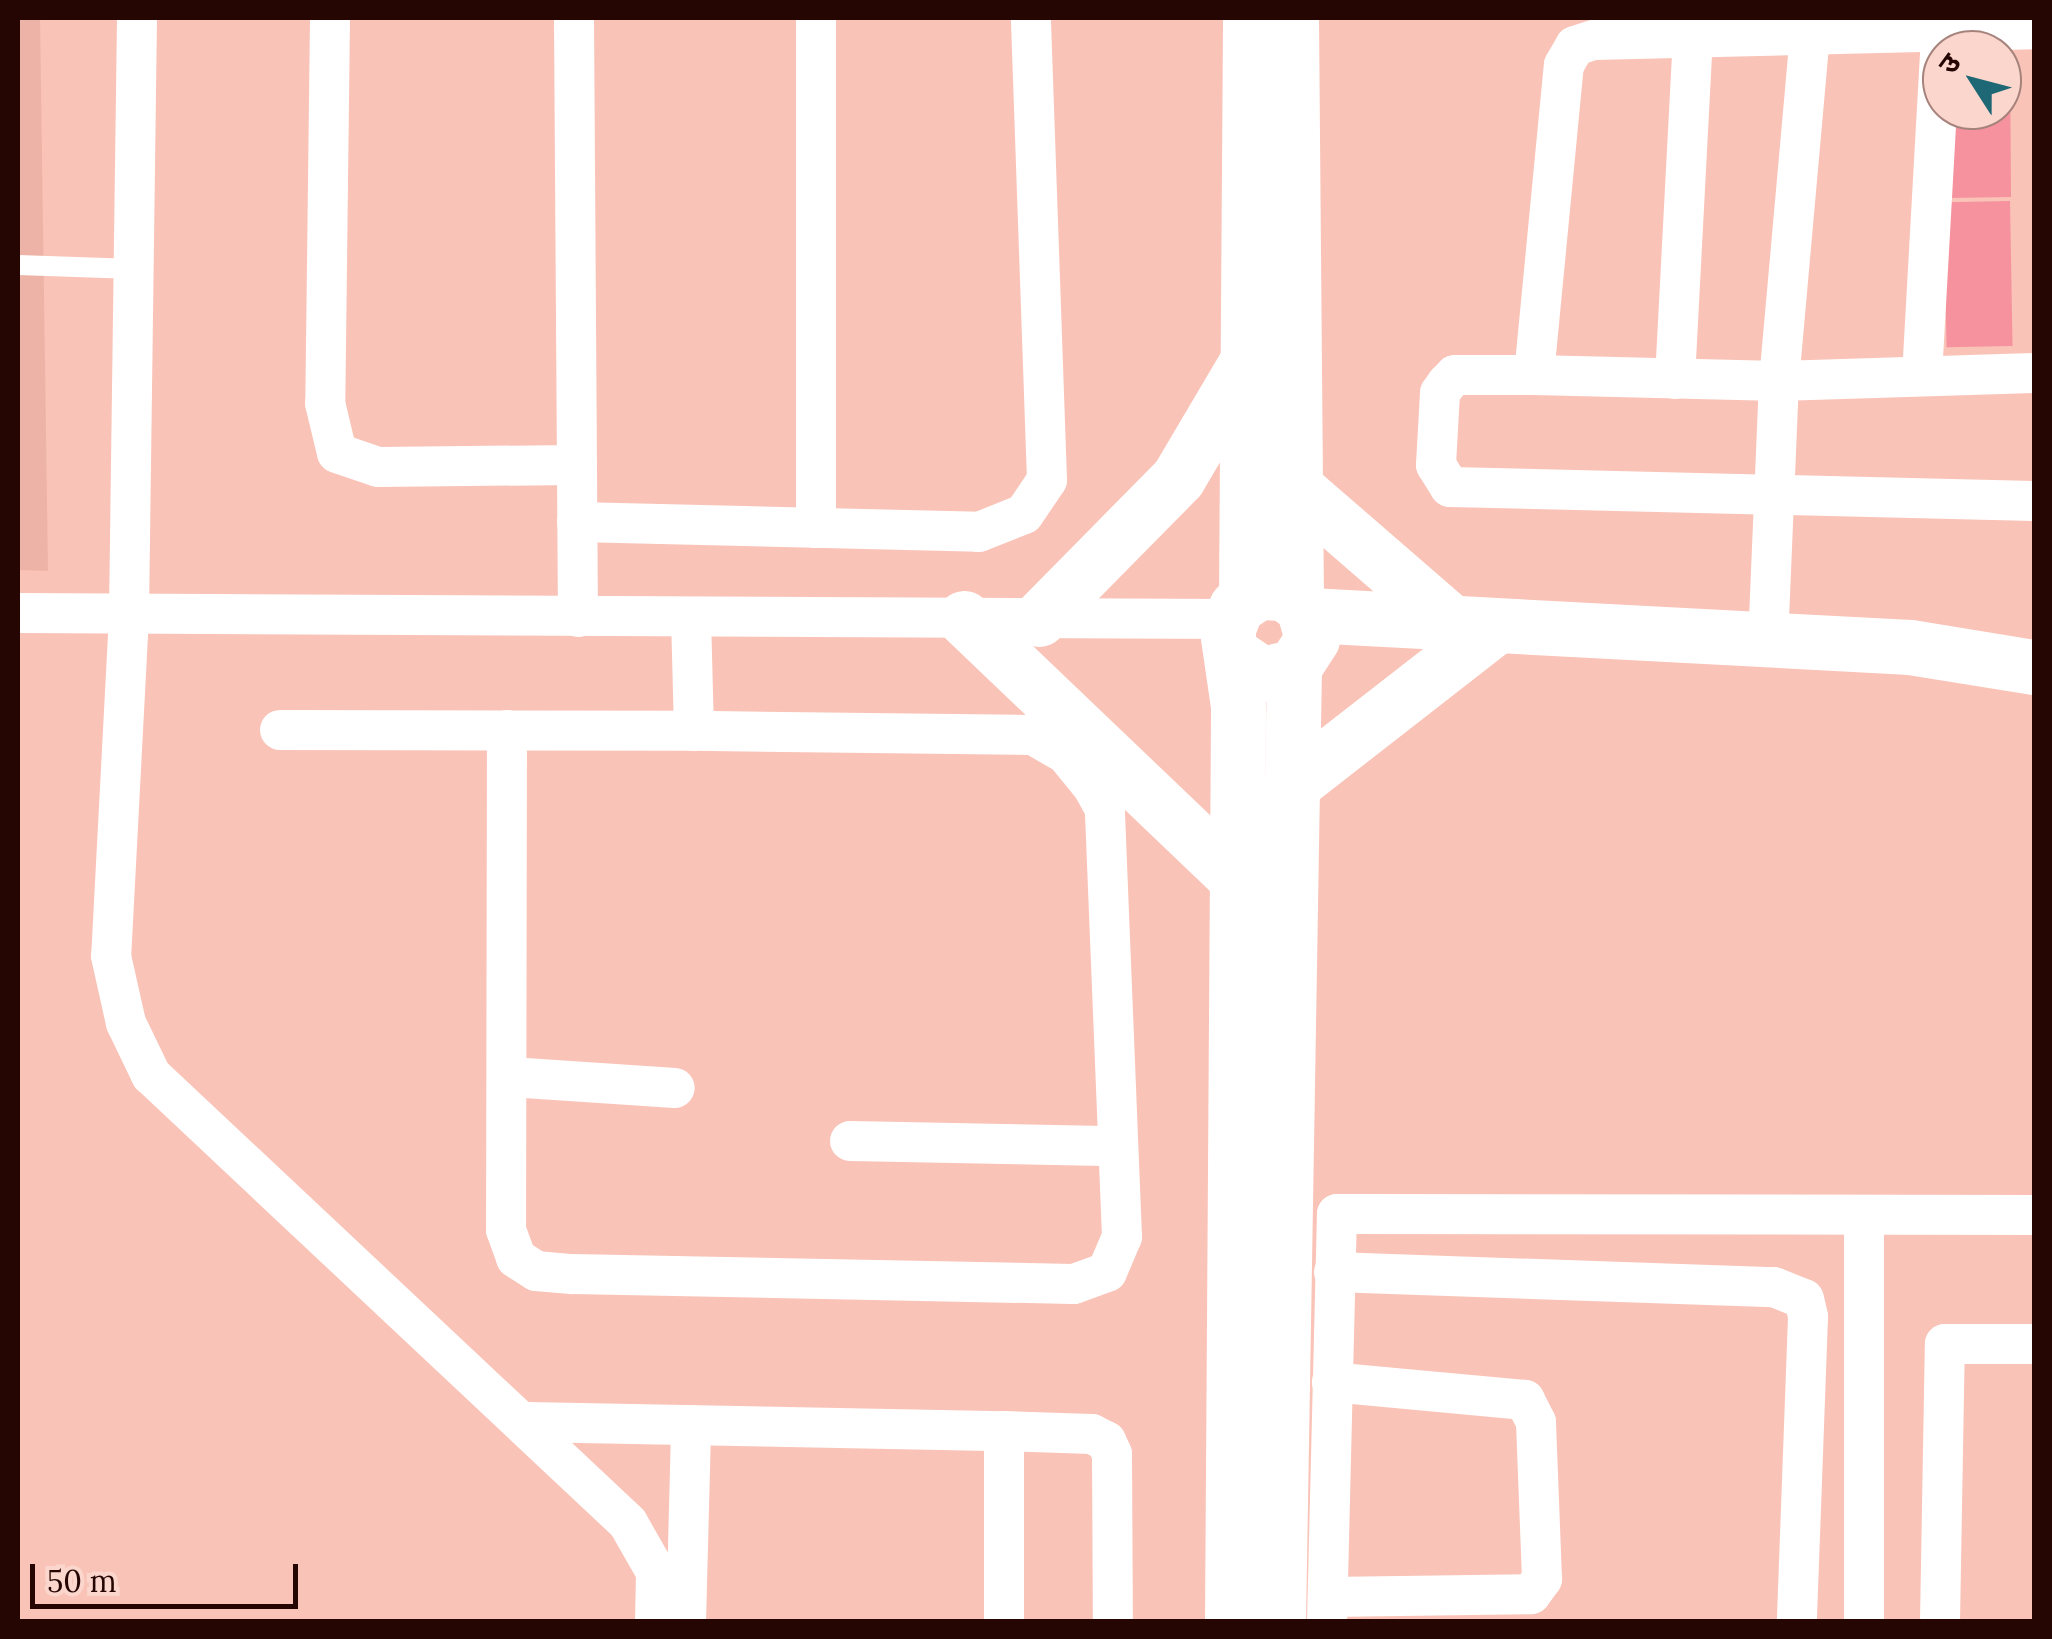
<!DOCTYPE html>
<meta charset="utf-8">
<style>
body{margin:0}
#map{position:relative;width:2052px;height:1639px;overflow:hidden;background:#fac3b7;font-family:Lora,"Noto Sans Devanagari",serif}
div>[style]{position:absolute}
.built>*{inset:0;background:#edb3a6}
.building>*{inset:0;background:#f5929e;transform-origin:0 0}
.lane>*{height:20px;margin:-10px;padding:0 10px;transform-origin:10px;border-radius:10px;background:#fff}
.street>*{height:40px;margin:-20px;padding:0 20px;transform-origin:20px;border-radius:20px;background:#fff}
.secondary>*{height:55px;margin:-27.5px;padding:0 27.5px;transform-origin:27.5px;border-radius:27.5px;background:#fff}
span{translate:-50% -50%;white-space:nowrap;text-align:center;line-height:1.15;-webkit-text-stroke:8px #fbd6cd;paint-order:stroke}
.frame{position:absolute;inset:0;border:20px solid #250603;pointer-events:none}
.north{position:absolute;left:1922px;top:30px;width:100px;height:100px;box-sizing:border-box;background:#fbd6cd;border:2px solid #a5837c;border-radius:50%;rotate:306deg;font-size:28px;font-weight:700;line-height:40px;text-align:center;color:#250603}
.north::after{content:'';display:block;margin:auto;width:35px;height:45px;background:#1e6774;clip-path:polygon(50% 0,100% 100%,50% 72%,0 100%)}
.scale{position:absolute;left:30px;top:1564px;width:268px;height:45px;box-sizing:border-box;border:5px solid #250603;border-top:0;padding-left:12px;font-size:30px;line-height:35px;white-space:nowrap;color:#250603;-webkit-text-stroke:8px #fbd6cd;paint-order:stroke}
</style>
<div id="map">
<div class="built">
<div style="clip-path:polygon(18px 18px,40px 18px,48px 571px,18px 570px)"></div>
</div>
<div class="building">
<div style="clip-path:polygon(2002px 56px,2010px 56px,2011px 197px,1949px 198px,1942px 110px,2002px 110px)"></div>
<div style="left:2010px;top:201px;width:145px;height:66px;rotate:89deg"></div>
</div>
<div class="lane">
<div style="left:18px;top:265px;width:116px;rotate:2deg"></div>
</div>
<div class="street">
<div style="left:137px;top:18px;width:598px;rotate:90.77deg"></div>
<div style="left:129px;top:616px;width:340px;rotate:93deg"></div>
<div style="left:111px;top:956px;width:69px;rotate:77.4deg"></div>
<div style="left:126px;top:1023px;width:58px;rotate:64.3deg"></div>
<div style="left:151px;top:1075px;width:654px;rotate:43.2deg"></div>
<div style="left:628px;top:1523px;width:56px;rotate:60.3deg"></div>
<div style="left:656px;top:1572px;width:50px;rotate:91.1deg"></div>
<div style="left:330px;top:18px;width:385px;rotate:90.7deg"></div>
<div style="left:325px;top:403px;width:51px;rotate:76.5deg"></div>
<div style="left:337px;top:453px;width:43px;rotate:18.9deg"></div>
<div style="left:378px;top:467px;width:199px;rotate:-0.6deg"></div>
<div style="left:574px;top:18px;width:599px;rotate:89.62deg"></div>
<div style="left:1810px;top:34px;width:348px;rotate:95.1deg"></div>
<div style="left:1779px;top:381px;width:255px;rotate:-1.8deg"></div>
<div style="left:1534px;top:375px;width:79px;rotate:180deg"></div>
<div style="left:1455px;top:375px;width:11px;rotate:135deg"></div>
<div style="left:1447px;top:383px;width:12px;rotate:125deg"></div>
<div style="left:1440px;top:393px;width:72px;rotate:93.2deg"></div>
<div style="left:1436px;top:465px;width:26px;rotate:58deg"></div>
<div style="left:1450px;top:487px;width:584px;rotate:1.37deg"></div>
<div style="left:1922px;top:376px;width:346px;rotate:-86.8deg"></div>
<div style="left:1675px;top:379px;width:342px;rotate:-87deg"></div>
<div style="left:577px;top:522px;width:402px;rotate:1.4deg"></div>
<div style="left:979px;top:532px;width:48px;rotate:-21.8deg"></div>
<div style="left:1024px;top:514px;width:41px;rotate:-55.9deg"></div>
<div style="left:1047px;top:480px;width:462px;rotate:-92deg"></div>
<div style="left:816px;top:528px;width:510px;rotate:-90deg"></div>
<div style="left:18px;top:613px;width:1212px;rotate:0.28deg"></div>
<div style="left:1768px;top:643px;width:262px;rotate:-87.6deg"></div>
<div style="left:1779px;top:381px;width:245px;rotate:-178.6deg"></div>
<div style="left:1534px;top:375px;width:311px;rotate:-84.5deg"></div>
<div style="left:1564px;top:65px;width:22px;rotate:-60deg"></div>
<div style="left:1575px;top:46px;width:20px;rotate:-18deg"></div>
<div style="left:1594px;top:40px;width:440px;rotate:-1.4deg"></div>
<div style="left:280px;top:730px;width:414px;rotate:0.1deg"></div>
<div style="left:694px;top:731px;width:114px;rotate:-91.5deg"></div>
<div style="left:507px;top:730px;width:500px;rotate:90.11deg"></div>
<div style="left:506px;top:1230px;width:30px;rotate:70deg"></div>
<div style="left:516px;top:1258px;width:24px;rotate:33deg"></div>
<div style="left:536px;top:1271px;width:36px;rotate:5deg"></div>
<div style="left:572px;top:1274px;width:502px;rotate:1.14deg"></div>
<div style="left:1074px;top:1284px;width:35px;rotate:-20deg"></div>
<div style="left:1107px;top:1272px;width:38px;rotate:-67deg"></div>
<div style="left:1122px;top:1237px;width:428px;rotate:-92.3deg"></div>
<div style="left:1105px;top:809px;width:26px;rotate:-119deg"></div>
<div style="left:1092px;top:786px;width:41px;rotate:-129.1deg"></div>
<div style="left:1066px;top:754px;width:38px;rotate:-150deg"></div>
<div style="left:1033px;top:735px;width:339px;rotate:-179.3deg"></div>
<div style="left:510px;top:1077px;width:165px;rotate:3.8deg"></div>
<div style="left:850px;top:1141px;width:268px;rotate:1.1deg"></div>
<div style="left:1864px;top:1216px;width:406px;rotate:90deg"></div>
<div style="left:1334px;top:1272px;width:440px;rotate:2deg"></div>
<div style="left:1774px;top:1287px;width:32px;rotate:22deg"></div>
<div style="left:1804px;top:1299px;width:18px;rotate:77deg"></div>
<div style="left:1808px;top:1317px;width:305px;rotate:92.1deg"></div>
<div style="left:527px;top:1422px;width:477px;rotate:1.1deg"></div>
<div style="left:1004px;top:1431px;width:191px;rotate:90deg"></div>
<div style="left:1004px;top:1431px;width:88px;rotate:2deg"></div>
<div style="left:1092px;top:1434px;width:16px;rotate:27deg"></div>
<div style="left:1106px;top:1441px;width:14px;rotate:65deg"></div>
<div style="left:1112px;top:1454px;width:168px;rotate:89.7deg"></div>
<div style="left:1328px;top:1597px;width:203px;rotate:-0.8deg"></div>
<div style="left:1531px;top:1594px;width:19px;rotate:-54deg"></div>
<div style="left:1542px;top:1579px;width:157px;rotate:-92.2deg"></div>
<div style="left:1536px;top:1422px;width:25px;rotate:-117deg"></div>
<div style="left:1525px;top:1400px;width:194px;rotate:-174.7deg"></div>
<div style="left:686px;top:1622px;width:197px;rotate:-88.5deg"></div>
<div style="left:1327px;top:1622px;width:408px;rotate:-88.6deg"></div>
<div style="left:1337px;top:1214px;width:697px;rotate:0.08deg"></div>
<div style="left:1940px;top:1622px;width:278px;rotate:-89deg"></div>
<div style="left:1945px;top:1344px;width:89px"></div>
</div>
<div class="secondary">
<div style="left:1291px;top:18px;width:581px;rotate:89.51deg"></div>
<div style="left:1295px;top:487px;width:208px;rotate:40.9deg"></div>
<div style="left:1246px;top:597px;width:579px;rotate:-89.6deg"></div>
<div style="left:1309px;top:615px;width:602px;rotate:3.05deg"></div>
<div style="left:1910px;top:647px;width:126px;rotate:9.2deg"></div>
<div style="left:964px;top:618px;width:378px;rotate:43.7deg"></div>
<div style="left:1039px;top:619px;width:198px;rotate:-45.4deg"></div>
<div style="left:1178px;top:478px;width:139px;rotate:-59.4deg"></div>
<div style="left:1292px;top:785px;width:259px;rotate:-37.9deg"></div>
<div style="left:1232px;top:1622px;width:916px;rotate:-89.62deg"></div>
<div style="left:1238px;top:706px;width:76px;rotate:-98.3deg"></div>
<div style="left:1227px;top:631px;width:26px;rotate:-69deg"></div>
<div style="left:1236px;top:607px;width:27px;rotate:-34deg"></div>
<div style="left:1258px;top:592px;width:26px;rotate:2deg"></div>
<div style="left:1284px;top:593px;width:24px;rotate:36deg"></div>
<div style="left:1303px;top:607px;width:33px;rotate:74deg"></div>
<div style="left:1312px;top:639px;width:33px;rotate:123deg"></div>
<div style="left:1294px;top:667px;width:33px;rotate:168deg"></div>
<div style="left:1262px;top:674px;width:32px;rotate:-146deg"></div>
<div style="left:1278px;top:1622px;width:955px;rotate:-89.04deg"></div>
</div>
<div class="frame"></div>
<div class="north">उ</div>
<div class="scale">50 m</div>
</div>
